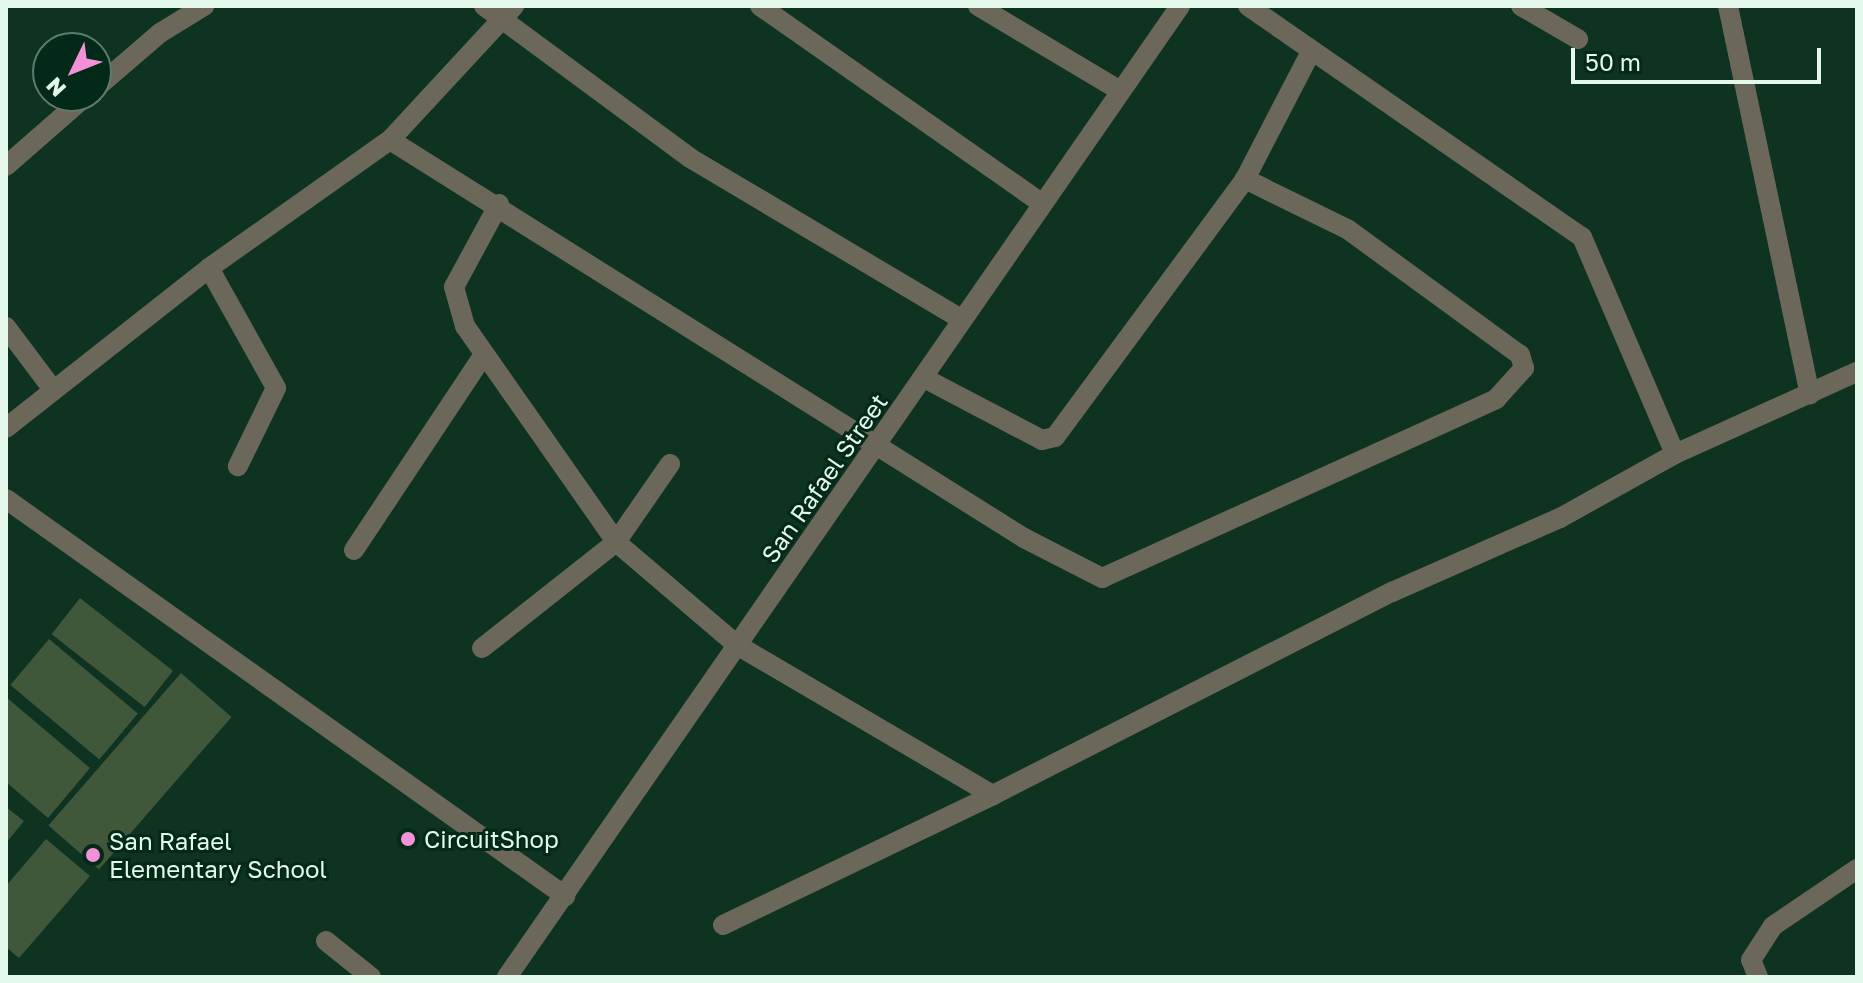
<!DOCTYPE html>
<style>
body{margin:0}
#map{position:relative;width:1863px;height:983px;overflow:hidden;background:#0e3321;font-family:"Golos Text",sans-serif}
div>[style]{position:absolute}
.building>*{inset:0;background:#40573a;transform-origin:0 0}
.minor>*{height:20px;margin:-10px;padding:0 10px;transform-origin:10px;border-radius:10px;background:#6b6859}
.dots>*{width:22px;height:22px;translate:-50% -50%;box-sizing:border-box;border:4px solid #032918;border-radius:50%}
span{translate:-50% -50%;white-space:nowrap;text-align:center;line-height:1.15;-webkit-text-stroke:6px #032918;paint-order:stroke}
.street-label{font-size:24px;color:#e4f8ec}
.poi-label{font-size:24px;color:#e4f8ec}
.left{translate:0 -50%;text-align:left}
.frame{position:absolute;inset:0;border:8px solid #e4f8ec;pointer-events:none}
.north{position:absolute;left:32px;top:32px;width:80px;height:80px;box-sizing:border-box;background:#032918;border:2px solid #5d7c6d;border-radius:50%;rotate:227deg;font-size:22px;font-weight:700;line-height:32px;text-align:center;color:#e4f8ec}
.north::after{content:'';display:block;margin:auto;width:28px;height:36px;background:#f391d6;clip-path:polygon(50% 0,100% 100%,50% 72%,0 100%)}
.scale{position:absolute;left:1571px;top:48px;width:250px;height:36px;box-sizing:border-box;border:4px solid #e4f8ec;border-top:0;padding-left:10px;font-size:24px;line-height:28px;white-space:nowrap;color:#e4f8ec;-webkit-text-stroke:6px #032918;paint-order:stroke}
</style>
<div id="map">
<div class="building">
<div style="left:80px;top:598px;width:118px;height:46px;rotate:38deg"></div>
<div style="left:49px;top:639px;width:116px;height:60px;rotate:40deg"></div>
<div style="left:181px;top:673px;width:67px;height:202px;rotate:41deg"></div>
<div style="clip-path:polygon(6px 697px,90px 768px,48px 818px,6px 782px)"></div>
<div style="clip-path:polygon(6px 807px,24px 821px,6px 843px)"></div>
<div style="clip-path:polygon(46px 839px,90px 876px,19px 958px,6px 947px,6px 886px)"></div>
</div>
<div class="minor">
<div style="left:484px;top:6px;width:256px;rotate:36.4deg"></div>
<div style="left:690px;top:158px;width:315px;rotate:30.7deg"></div>
<div style="left:760px;top:6px;width:343px;rotate:35deg"></div>
<div style="left:978px;top:6px;width:164px;rotate:30.8deg"></div>
<div style="left:1248px;top:6px;width:406px;rotate:34.7deg"></div>
<div style="left:1582px;top:237px;width:236px;rotate:66.8deg"></div>
<div style="left:1521px;top:6px;width:66px;rotate:30.1deg"></div>
<div style="left:1728px;top:6px;width:397px;rotate:78.1deg"></div>
<div style="left:96px;top:88px;width:84px;rotate:-40.7deg"></div>
<div style="left:160px;top:33px;width:52px;rotate:-31.5deg"></div>
<div style="left:390px;top:140px;width:183px;rotate:-47.2deg"></div>
<div style="left:6px;top:166px;width:106px;rotate:-41.2deg"></div>
<div style="left:499px;top:204px;width:94px;rotate:118.5deg"></div>
<div style="left:454px;top:287px;width:41px;rotate:74.2deg"></div>
<div style="left:465px;top:326px;width:264px;rotate:55deg"></div>
<div style="left:616px;top:542px;width:159px;rotate:40.4deg"></div>
<div style="left:737px;top:645px;width:297px;rotate:30.4deg"></div>
<div style="left:993px;top:795px;width:448px;rotate:-27deg"></div>
<div style="left:1392px;top:592px;width:184px;rotate:-23.8deg"></div>
<div style="left:1560px;top:518px;width:132px;rotate:-29.1deg"></div>
<div style="left:1675px;top:454px;width:200px;rotate:-24.3deg"></div>
<div style="left:209px;top:268px;width:137px;rotate:60.8deg"></div>
<div style="left:276px;top:388px;width:87px;rotate:116deg"></div>
<div style="left:6px;top:327px;width:75px;rotate:53.1deg"></div>
<div style="left:924px;top:378px;width:133px;rotate:27.7deg"></div>
<div style="left:1042px;top:440px;width:13px;rotate:-13deg"></div>
<div style="left:1055px;top:437px;width:320px;rotate:-53.6deg"></div>
<div style="left:1245px;top:179px;width:145px;rotate:-62.6deg"></div>
<div style="left:6px;top:428px;width:258px;rotate:-38.2deg"></div>
<div style="left:209px;top:268px;width:222px;rotate:-35.3deg"></div>
<div style="left:390px;top:140px;width:749px;rotate:32.12deg"></div>
<div style="left:1024px;top:538px;width:88px;rotate:27.1deg"></div>
<div style="left:1102px;top:578px;width:433px;rotate:-24.4deg"></div>
<div style="left:1496px;top:399px;width:42px;rotate:-47.9deg"></div>
<div style="left:1524px;top:368px;width:14px;rotate:-107deg"></div>
<div style="left:1520px;top:355px;width:214px;rotate:-143.9deg"></div>
<div style="left:1347px;top:229px;width:114px;rotate:-153.9deg"></div>
<div style="left:6px;top:499px;width:686px;rotate:35.38deg"></div>
<div style="left:354px;top:550px;width:232px;rotate:-56.4deg"></div>
<div style="left:482px;top:648px;width:171px;rotate:-38.3deg"></div>
<div style="left:616px;top:542px;width:95px;rotate:-55.3deg"></div>
<div style="left:723px;top:925px;width:300px;rotate:-25.7deg"></div>
<div style="left:326px;top:941px;width:58px;rotate:38.7deg"></div>
<div style="left:507px;top:977px;width:1181px;rotate:-55.27deg"></div>
<div style="left:1758px;top:977px;width:18px;rotate:-112deg"></div>
<div style="left:1751px;top:960px;width:40px;rotate:-57.1deg"></div>
<div style="left:1773px;top:926px;width:102px;rotate:-34.2deg"></div>
</div>
<div class="dots">
<div style="left:408px;top:839px;background:#f391d6"></div>
<div style="left:93px;top:855px;background:#f391d6"></div>
</div>
<div class="street-label">
<span style="left:824px;top:478px;rotate:-55deg">San Rafael Street</span>
</div>
<div class="poi-label">
<span class="left" style="left:424px;top:839px">CircuitShop</span>
<span class="left" style="left:109px;top:855px">San Rafael<br>Elementary School</span>
</div>
<div class="frame"></div>
<div class="north">N</div>
<div class="scale">50 m</div>
</div>
